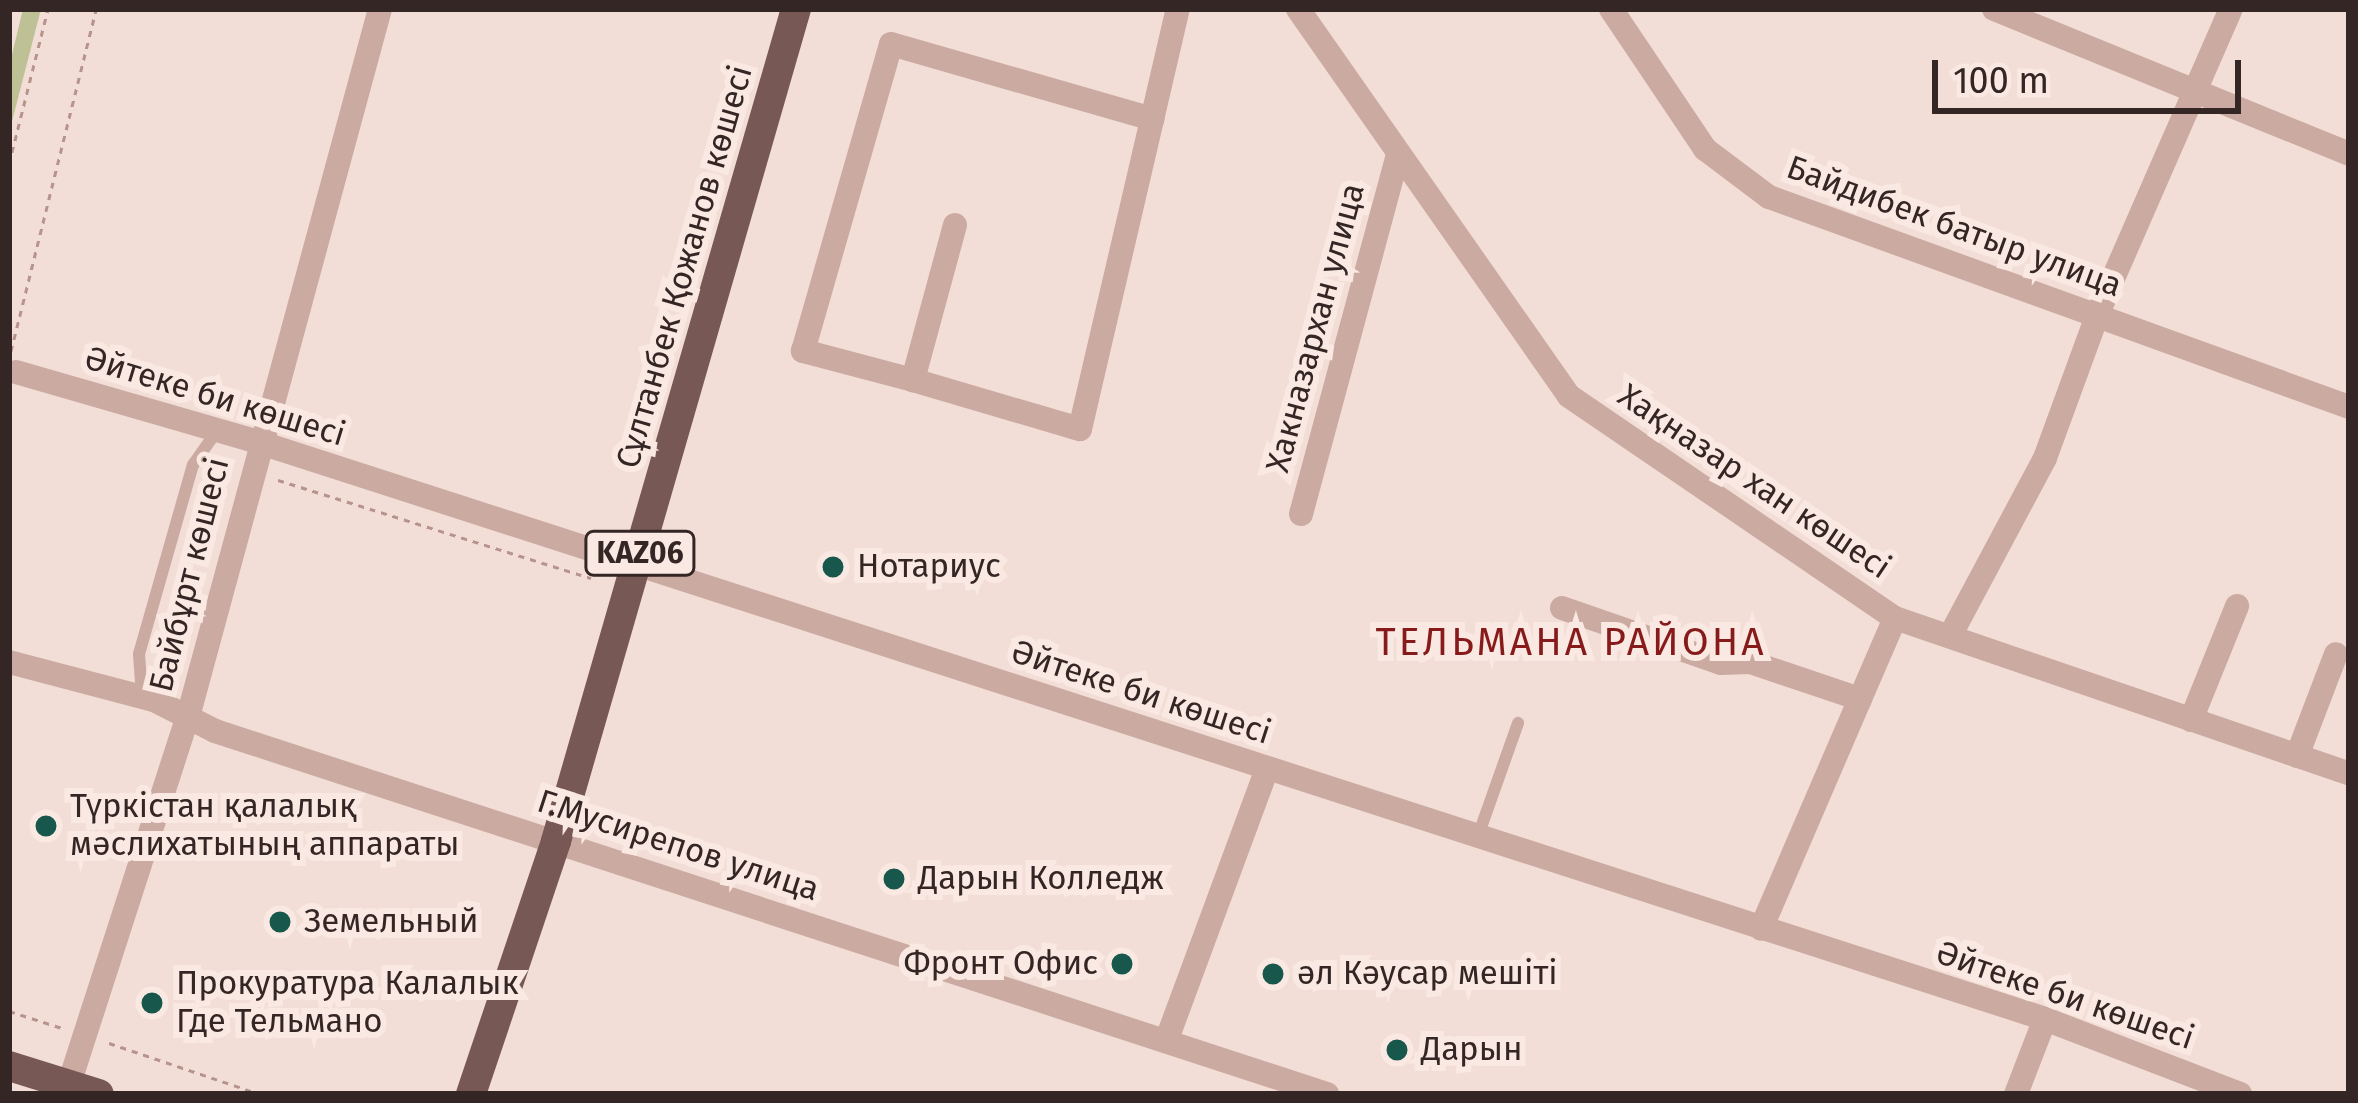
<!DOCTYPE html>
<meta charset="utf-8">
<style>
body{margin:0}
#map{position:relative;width:2358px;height:1103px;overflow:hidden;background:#f2ded6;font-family:"Fira Sans",sans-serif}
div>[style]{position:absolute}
.green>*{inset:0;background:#bdc195}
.path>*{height:3px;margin-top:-1.5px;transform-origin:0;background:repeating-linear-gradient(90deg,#b6938c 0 6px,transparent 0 12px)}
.service>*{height:12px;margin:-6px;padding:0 6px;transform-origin:6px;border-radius:6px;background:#caaaa1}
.minor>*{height:24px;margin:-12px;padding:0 12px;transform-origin:12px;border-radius:12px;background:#caaaa1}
.primary>*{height:30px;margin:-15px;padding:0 15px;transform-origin:15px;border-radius:15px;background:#775854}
.dots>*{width:33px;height:33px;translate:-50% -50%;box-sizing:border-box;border:6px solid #fae9e2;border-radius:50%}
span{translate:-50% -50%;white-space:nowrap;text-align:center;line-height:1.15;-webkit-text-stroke:12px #fae9e2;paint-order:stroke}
.shield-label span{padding:3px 9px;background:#fae9e2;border:3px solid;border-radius:9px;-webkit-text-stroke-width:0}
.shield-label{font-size:30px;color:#342624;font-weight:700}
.street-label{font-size:33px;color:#342624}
.poi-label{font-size:33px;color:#342624}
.left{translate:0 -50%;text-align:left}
.right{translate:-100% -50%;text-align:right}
.quarter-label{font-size:39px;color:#871a1a;letter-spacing:3px}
.frame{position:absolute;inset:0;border:12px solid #342624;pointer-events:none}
.scale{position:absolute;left:1932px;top:60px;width:309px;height:54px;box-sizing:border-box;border:6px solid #342624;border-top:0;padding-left:15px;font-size:36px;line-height:42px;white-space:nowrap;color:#342624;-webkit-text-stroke:9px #fae9e2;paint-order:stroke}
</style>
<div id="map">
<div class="green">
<div style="clip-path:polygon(23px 9px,41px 9px,9px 133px,9px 67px)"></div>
</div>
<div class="path">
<div style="left:9px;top:164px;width:160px;rotate:-75.9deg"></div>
<div style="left:11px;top:351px;width:352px;rotate:-76deg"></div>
<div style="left:278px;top:480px;width:328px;rotate:17.4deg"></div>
<div style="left:9px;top:1011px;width:59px;rotate:17.8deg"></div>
<div style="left:109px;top:1043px;width:159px;rotate:18.7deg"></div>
</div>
<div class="service">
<div style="left:142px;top:696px;width:42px;rotate:-94.1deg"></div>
<div style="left:139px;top:654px;width:197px;rotate:-74.1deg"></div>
<div style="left:193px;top:465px;width:40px;rotate:-55.1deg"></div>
<div style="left:1478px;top:836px;width:120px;rotate:-70.5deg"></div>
</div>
<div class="minor">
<div style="left:1298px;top:9px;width:472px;rotate:55deg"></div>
<div style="left:1569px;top:396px;width:394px;rotate:34.3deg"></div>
<div style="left:1895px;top:618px;width:480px;rotate:18.9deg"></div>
<div style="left:1611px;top:9px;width:169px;rotate:56.1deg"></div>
<div style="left:1705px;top:149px;width:80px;rotate:36.9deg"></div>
<div style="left:1769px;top:197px;width:617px;rotate:19.9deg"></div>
<div style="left:1994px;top:9px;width:383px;rotate:22.2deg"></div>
<div style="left:955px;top:225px;width:161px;rotate:105.2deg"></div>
<div style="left:913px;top:380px;width:174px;rotate:16.4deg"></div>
<div style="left:1080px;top:429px;width:431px;rotate:-76.9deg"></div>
<div style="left:16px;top:372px;width:252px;rotate:16.1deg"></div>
<div style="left:258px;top:442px;width:1878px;rotate:17.89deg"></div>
<div style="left:2045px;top:1019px;width:209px;rotate:21deg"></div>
<div style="left:913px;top:380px;width:114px;rotate:-165.2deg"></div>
<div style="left:803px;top:351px;width:319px;rotate:-74deg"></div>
<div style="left:891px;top:44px;width:272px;rotate:16deg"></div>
<div style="left:1301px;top:514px;width:368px;rotate:-74.9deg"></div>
<div style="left:1562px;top:608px;width:168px;rotate:19.1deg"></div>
<div style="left:1721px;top:663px;width:29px;rotate:-2deg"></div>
<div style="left:1750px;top:662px;width:116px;rotate:18.6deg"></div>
<div style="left:1860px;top:699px;width:250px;rotate:113.3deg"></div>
<div style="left:1950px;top:636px;width:202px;rotate:-61.9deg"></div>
<div style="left:2045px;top:458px;width:154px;rotate:-69.9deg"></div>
<div style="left:2098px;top:313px;width:332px;rotate:-66.4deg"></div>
<div style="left:9px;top:662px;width:150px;rotate:14.7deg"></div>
<div style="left:154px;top:700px;width:68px;rotate:26.9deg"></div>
<div style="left:215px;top:731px;width:1170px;rotate:18.08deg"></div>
<div style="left:1860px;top:699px;width:88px;rotate:-66.6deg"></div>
<div style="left:2191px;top:720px;width:123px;rotate:-68deg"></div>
<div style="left:2297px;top:756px;width:109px;rotate:-69.1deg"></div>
<div style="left:1167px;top:1039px;width:288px;rotate:-69.7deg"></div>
<div style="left:69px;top:1084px;width:390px;rotate:-72.1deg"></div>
<div style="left:189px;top:713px;width:729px;rotate:-74.82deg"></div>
<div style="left:2016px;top:1094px;width:80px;rotate:-68.9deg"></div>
</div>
<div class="primary">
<div style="left:9px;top:1066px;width:94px;rotate:17.3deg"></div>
<div style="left:471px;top:1094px;width:267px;rotate:-71.4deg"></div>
<div style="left:556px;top:841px;width:866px;rotate:-73.91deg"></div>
</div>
<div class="dots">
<div style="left:833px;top:567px;background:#18574c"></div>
<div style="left:46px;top:826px;background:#18574c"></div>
<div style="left:894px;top:879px;background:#18574c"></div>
<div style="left:280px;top:922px;background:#18574c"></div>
<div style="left:1122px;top:964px;background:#18574c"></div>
<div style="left:1273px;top:974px;background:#18574c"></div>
<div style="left:152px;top:1003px;background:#18574c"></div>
<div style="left:1397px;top:1050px;background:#18574c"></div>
</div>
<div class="shield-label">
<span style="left:640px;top:553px">KАZ06</span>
</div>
<div class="street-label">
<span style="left:1954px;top:227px;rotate:20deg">Байдибек батыр улица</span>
<span style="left:685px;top:267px;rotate:-74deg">Сұлтанбек Қожанов көшесі</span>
<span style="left:1316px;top:328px;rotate:-75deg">Хакназархан улица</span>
<span style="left:215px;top:397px;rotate:17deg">Әйтеке би көшесі</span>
<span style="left:1754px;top:482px;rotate:34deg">Хақназар хан көшесі</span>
<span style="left:190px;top:575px;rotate:-76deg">Байбұрт көшесі</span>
<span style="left:1141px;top:693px;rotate:18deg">Әйтеке би көшесі</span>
<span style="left:678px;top:846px;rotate:18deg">Г.Мусирепов улица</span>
<span style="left:2065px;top:996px;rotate:19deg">Әйтеке би көшесі</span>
</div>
<div class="poi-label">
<span class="left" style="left:857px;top:567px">Нотариус</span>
<span class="left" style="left:70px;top:826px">Түркістан қалалық<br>мәслихатының аппараты</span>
<span class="left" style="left:918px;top:879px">Дарын Колледж</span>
<span class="left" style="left:304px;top:922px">Земельный</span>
<span class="right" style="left:1098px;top:964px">Фронт Офис</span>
<span class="left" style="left:1297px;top:974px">әл Кәусар мешіті</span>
<span class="left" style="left:176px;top:1003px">Прокуратура Калалык<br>Где Тельмано</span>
<span class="left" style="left:1421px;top:1050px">Дарын</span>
</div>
<div class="quarter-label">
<span style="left:1571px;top:642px">ТЕЛЬМАНА РАЙОНА</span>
</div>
<div class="frame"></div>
<div class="scale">100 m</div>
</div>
